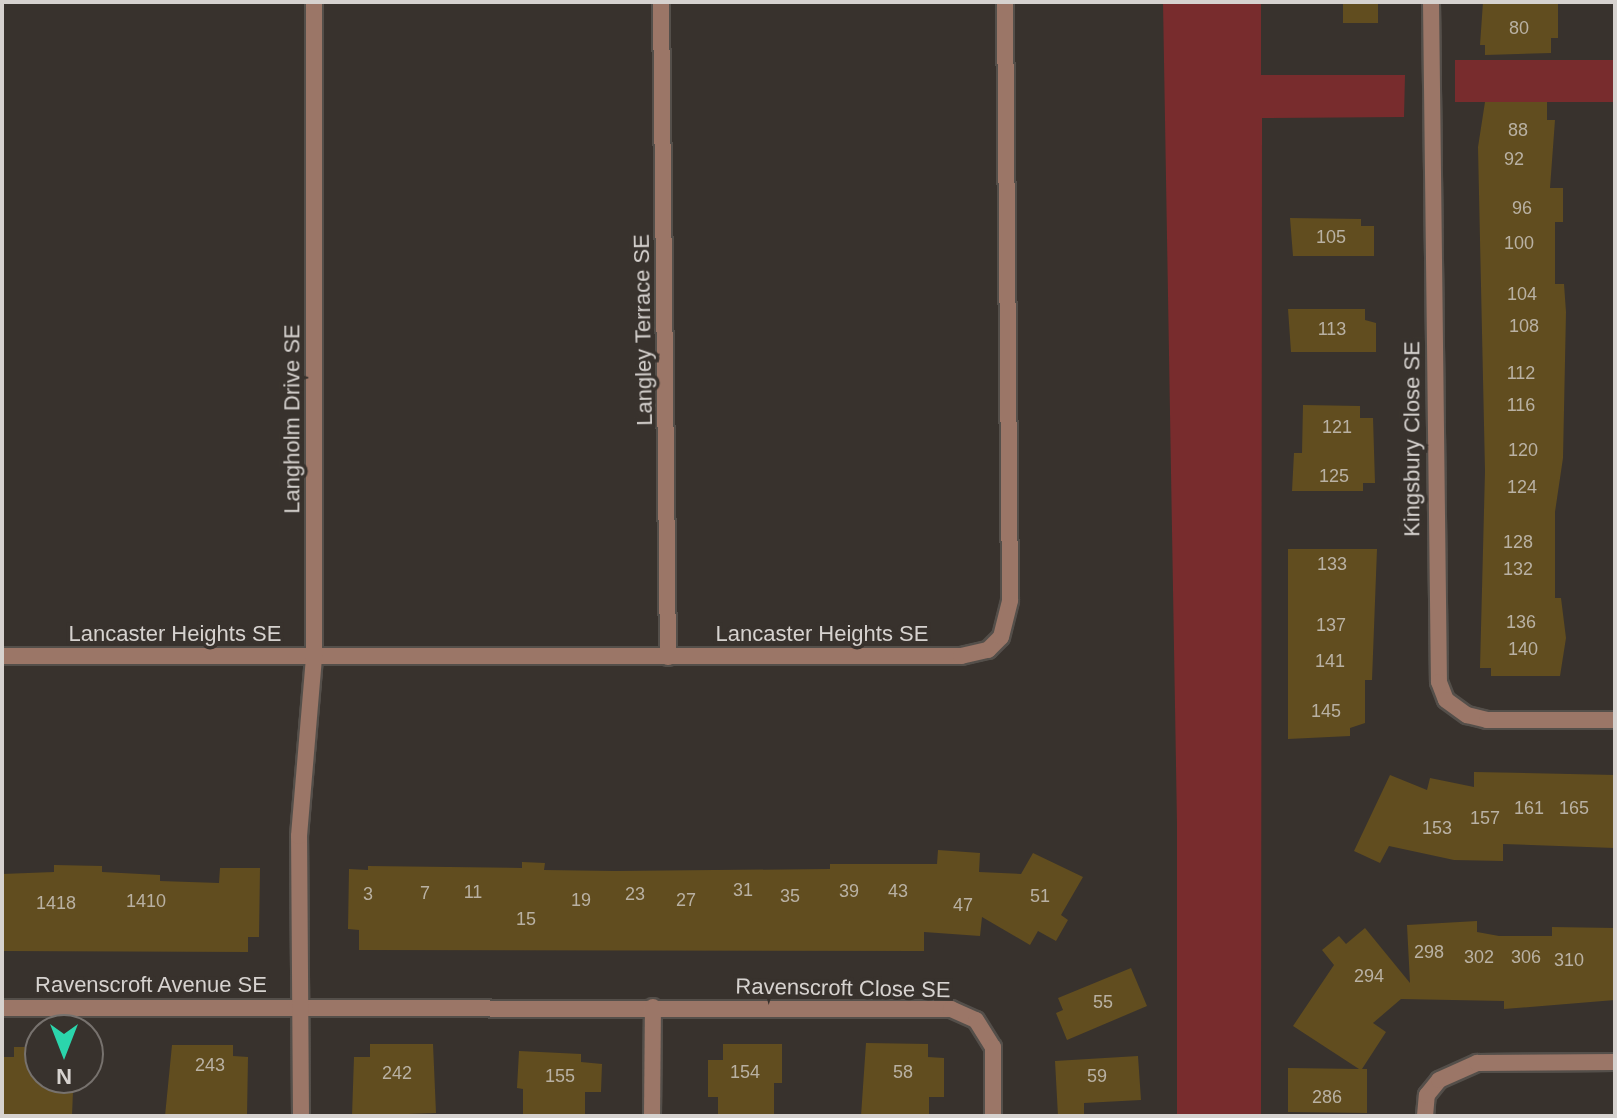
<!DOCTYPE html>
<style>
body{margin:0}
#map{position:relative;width:1617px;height:1118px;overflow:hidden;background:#38322d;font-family:Helvetica,sans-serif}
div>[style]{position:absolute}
.green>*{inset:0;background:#782c2d;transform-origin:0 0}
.building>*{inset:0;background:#614d1f;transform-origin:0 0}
.roads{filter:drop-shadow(2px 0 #544f4a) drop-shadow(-2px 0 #544f4a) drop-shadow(0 2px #544f4a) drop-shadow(0 -2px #544f4a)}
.minor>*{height:16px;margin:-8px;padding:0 8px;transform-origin:8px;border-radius:8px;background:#9b7667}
span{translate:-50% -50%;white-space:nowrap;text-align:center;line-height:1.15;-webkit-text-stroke:7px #38322d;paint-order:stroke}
.number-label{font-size:18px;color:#b9b1a3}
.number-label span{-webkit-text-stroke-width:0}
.street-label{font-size:22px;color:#d6d2cf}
.frame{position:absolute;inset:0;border:4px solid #d6d2cf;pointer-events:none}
.north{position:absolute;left:24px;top:1014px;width:80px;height:80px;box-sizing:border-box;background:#38322d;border:2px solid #77726e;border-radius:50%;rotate:180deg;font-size:22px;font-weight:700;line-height:32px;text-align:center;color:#d6d2cf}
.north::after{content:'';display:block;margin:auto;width:28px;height:36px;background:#2bd5ac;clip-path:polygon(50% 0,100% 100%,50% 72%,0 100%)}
</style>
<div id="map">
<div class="green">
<div style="clip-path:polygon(1163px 2px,1261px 2px,1261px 75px,1405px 75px,1404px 117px,1262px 118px,1261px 1116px,1177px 1116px,1177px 824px)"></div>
<div style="left:1455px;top:60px;width:160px;height:42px"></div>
</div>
<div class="building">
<div style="left:1343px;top:2px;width:35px;height:21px"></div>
<div style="clip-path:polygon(1483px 2px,1558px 2px,1558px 38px,1551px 38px,1551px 53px,1485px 55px,1485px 45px,1480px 45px)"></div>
<div style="clip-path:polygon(1485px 102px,1547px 102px,1547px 120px,1555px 120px,1550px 188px,1563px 188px,1563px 222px,1555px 222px,1555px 284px,1564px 284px,1566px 312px,1563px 458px,1555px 512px,1555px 598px,1561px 598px,1566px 638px,1560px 676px,1491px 676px,1491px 668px,1480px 668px,1485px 471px,1478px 147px)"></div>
<div style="clip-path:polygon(1290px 218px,1361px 219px,1361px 226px,1374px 226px,1374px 256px,1293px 256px)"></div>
<div style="clip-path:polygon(1288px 309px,1365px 309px,1365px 320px,1376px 323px,1376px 352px,1291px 352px)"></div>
<div style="clip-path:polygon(1303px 405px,1360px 406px,1360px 418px,1373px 418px,1375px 483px,1363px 483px,1363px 491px,1292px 491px,1294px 453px,1302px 453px)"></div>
<div style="clip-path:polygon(1288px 549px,1377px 549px,1372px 680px,1365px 680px,1365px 723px,1350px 728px,1350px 736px,1288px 739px)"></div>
<div style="clip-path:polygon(1474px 772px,1615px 775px,1615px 848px,1503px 844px,1503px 861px,1454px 860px,1389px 846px,1380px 863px,1354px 851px,1390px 775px,1427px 790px,1430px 778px,1474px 787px)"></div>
<div style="clip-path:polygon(938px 850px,980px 853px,979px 872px,1021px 874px,1033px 853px,1083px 877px,1061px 915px,1068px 920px,1056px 941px,1038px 931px,1030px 945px,982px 917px,980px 936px,924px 932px,924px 951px,359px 950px,359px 930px,348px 929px,349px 869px,368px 870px,368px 866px,522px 868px,522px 862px,545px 863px,544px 870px,615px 871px,830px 869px,830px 864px,937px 864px)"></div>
<div style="clip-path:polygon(54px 865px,102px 866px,102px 872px,160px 875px,160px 881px,219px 883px,220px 868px,260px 868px,259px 937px,248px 937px,248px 952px,2px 951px,2px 874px,54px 872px)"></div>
<div style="clip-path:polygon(1477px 921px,1477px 932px,1499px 936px,1552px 936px,1552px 927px,1615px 928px,1615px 1000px,1504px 1009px,1504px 1001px,1401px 999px,1373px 1023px,1386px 1032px,1362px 1069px,1367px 1069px,1367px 1113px,1288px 1112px,1288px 1068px,1359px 1069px,1293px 1026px,1334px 965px,1322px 950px,1339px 936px,1346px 944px,1365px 928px,1410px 983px,1407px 925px)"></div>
<div style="clip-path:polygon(1131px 968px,1147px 1006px,1067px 1040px,1056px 1013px,1063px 1010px,1058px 998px)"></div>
<div style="clip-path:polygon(866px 1043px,928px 1044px,928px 1057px,944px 1058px,944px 1097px,929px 1097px,929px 1116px,861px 1116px)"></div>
<div style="clip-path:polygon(370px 1044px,433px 1044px,436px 1113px,352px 1116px,354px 1057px,370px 1057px)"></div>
<div style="clip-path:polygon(723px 1044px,782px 1044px,782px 1083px,774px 1083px,774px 1116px,718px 1116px,718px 1097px,708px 1097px,708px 1060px,723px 1060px)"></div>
<div style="clip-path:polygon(172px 1045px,233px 1045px,233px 1056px,248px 1057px,247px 1116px,165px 1116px)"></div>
<div style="clip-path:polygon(14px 1047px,40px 1047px,40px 1078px,61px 1078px,61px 1091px,73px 1091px,72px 1116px,4px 1116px,3px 1057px,14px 1057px)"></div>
<div style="clip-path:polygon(519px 1051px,581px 1054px,581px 1062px,602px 1064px,601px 1092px,585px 1092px,585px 1116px,523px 1116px,523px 1089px,517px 1088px)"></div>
<div style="clip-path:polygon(1138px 1056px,1141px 1100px,1084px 1103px,1084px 1116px,1058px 1116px,1055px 1061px)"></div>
</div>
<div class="roads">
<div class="minor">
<div style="left:661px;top:2px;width:655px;rotate:89.39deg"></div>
<div style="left:1431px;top:2px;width:680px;rotate:89.33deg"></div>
<div style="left:1439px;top:682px;width:19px;rotate:69deg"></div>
<div style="left:1446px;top:700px;width:26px;rotate:36deg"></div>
<div style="left:1467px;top:715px;width:21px;rotate:14deg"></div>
<div style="left:1487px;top:720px;width:128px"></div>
<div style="left:2px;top:656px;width:959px"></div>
<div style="left:961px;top:656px;width:28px;rotate:-13deg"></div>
<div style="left:988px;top:650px;width:18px;rotate:-45deg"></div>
<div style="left:1001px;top:637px;width:38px;rotate:-76deg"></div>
<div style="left:1010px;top:600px;width:598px;rotate:-90.48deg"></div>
<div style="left:2px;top:1008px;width:949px;rotate:0.06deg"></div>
<div style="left:951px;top:1009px;width:27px;rotate:24deg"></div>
<div style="left:976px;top:1020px;width:32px;rotate:58deg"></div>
<div style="left:993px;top:1047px;width:69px;rotate:90deg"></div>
<div style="left:301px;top:1116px;width:280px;rotate:-90.4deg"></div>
<div style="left:299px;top:836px;width:181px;rotate:-85.2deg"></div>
<div style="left:314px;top:656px;width:654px;rotate:-90deg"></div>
<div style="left:652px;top:1116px;width:109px;rotate:-89.5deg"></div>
<div style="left:1425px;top:1116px;width:21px;rotate:-85deg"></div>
<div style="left:1427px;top:1095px;width:19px;rotate:-51deg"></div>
<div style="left:1439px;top:1080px;width:42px;rotate:-24.1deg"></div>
<div style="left:1477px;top:1063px;width:138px;rotate:-0.4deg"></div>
</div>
</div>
<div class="number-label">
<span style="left:1519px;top:28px">80</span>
<span style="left:1518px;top:130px">88</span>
<span style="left:1514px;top:159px">92</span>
<span style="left:1522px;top:208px">96</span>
<span style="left:1331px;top:237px">105</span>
<span style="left:1519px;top:243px">100</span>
<span style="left:1522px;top:294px">104</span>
<span style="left:1524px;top:326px">108</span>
<span style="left:1332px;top:329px">113</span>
<span style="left:1521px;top:373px">112</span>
<span style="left:1521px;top:405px">116</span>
<span style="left:1337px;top:427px">121</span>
<span style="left:1523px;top:450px">120</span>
<span style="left:1334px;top:476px">125</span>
<span style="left:1522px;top:487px">124</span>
<span style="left:1518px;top:542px">128</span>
<span style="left:1332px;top:564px">133</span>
<span style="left:1518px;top:569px">132</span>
<span style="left:1521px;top:622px">136</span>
<span style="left:1331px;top:625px">137</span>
<span style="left:1523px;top:649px">140</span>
<span style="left:1330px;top:661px">141</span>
<span style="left:1326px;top:711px">145</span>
<span style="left:1529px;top:808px">161</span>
<span style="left:1574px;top:808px">165</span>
<span style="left:1485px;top:818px">157</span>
<span style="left:1437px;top:828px">153</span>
<span style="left:743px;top:890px">31</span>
<span style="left:849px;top:891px">39</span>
<span style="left:898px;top:891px">43</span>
<span style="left:473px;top:892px">11</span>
<span style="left:425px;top:893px">7</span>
<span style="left:368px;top:894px">3</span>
<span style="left:635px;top:894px">23</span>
<span style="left:790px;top:896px">35</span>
<span style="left:1040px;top:896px">51</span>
<span style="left:581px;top:900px">19</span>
<span style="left:686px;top:900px">27</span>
<span style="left:146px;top:901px">1410</span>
<span style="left:56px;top:903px">1418</span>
<span style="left:963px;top:905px">47</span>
<span style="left:526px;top:919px">15</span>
<span style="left:1429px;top:952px">298</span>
<span style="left:1479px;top:957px">302</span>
<span style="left:1526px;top:957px">306</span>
<span style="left:1569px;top:960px">310</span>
<span style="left:1369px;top:976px">294</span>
<span style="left:1103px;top:1002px">55</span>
<span style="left:210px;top:1065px">243</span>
<span style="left:745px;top:1072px">154</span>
<span style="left:903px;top:1072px">58</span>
<span style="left:397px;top:1073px">242</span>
<span style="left:560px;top:1076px">155</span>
<span style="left:1097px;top:1076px">59</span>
<span style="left:1327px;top:1097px">286</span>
</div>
<div class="street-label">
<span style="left:643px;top:330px;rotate:-91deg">Langley Terrace SE</span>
<span style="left:292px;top:419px;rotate:-90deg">Langholm Drive SE</span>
<span style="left:1412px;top:439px;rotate:-90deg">Kingsbury Close SE</span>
<span style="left:175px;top:634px">Lancaster Heights SE</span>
<span style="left:822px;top:634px">Lancaster Heights SE</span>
<span style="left:151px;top:985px">Ravenscroft Avenue SE</span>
<span style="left:843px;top:988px;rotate:1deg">Ravenscroft Close SE</span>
</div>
<div class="frame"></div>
<div class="north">N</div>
</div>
